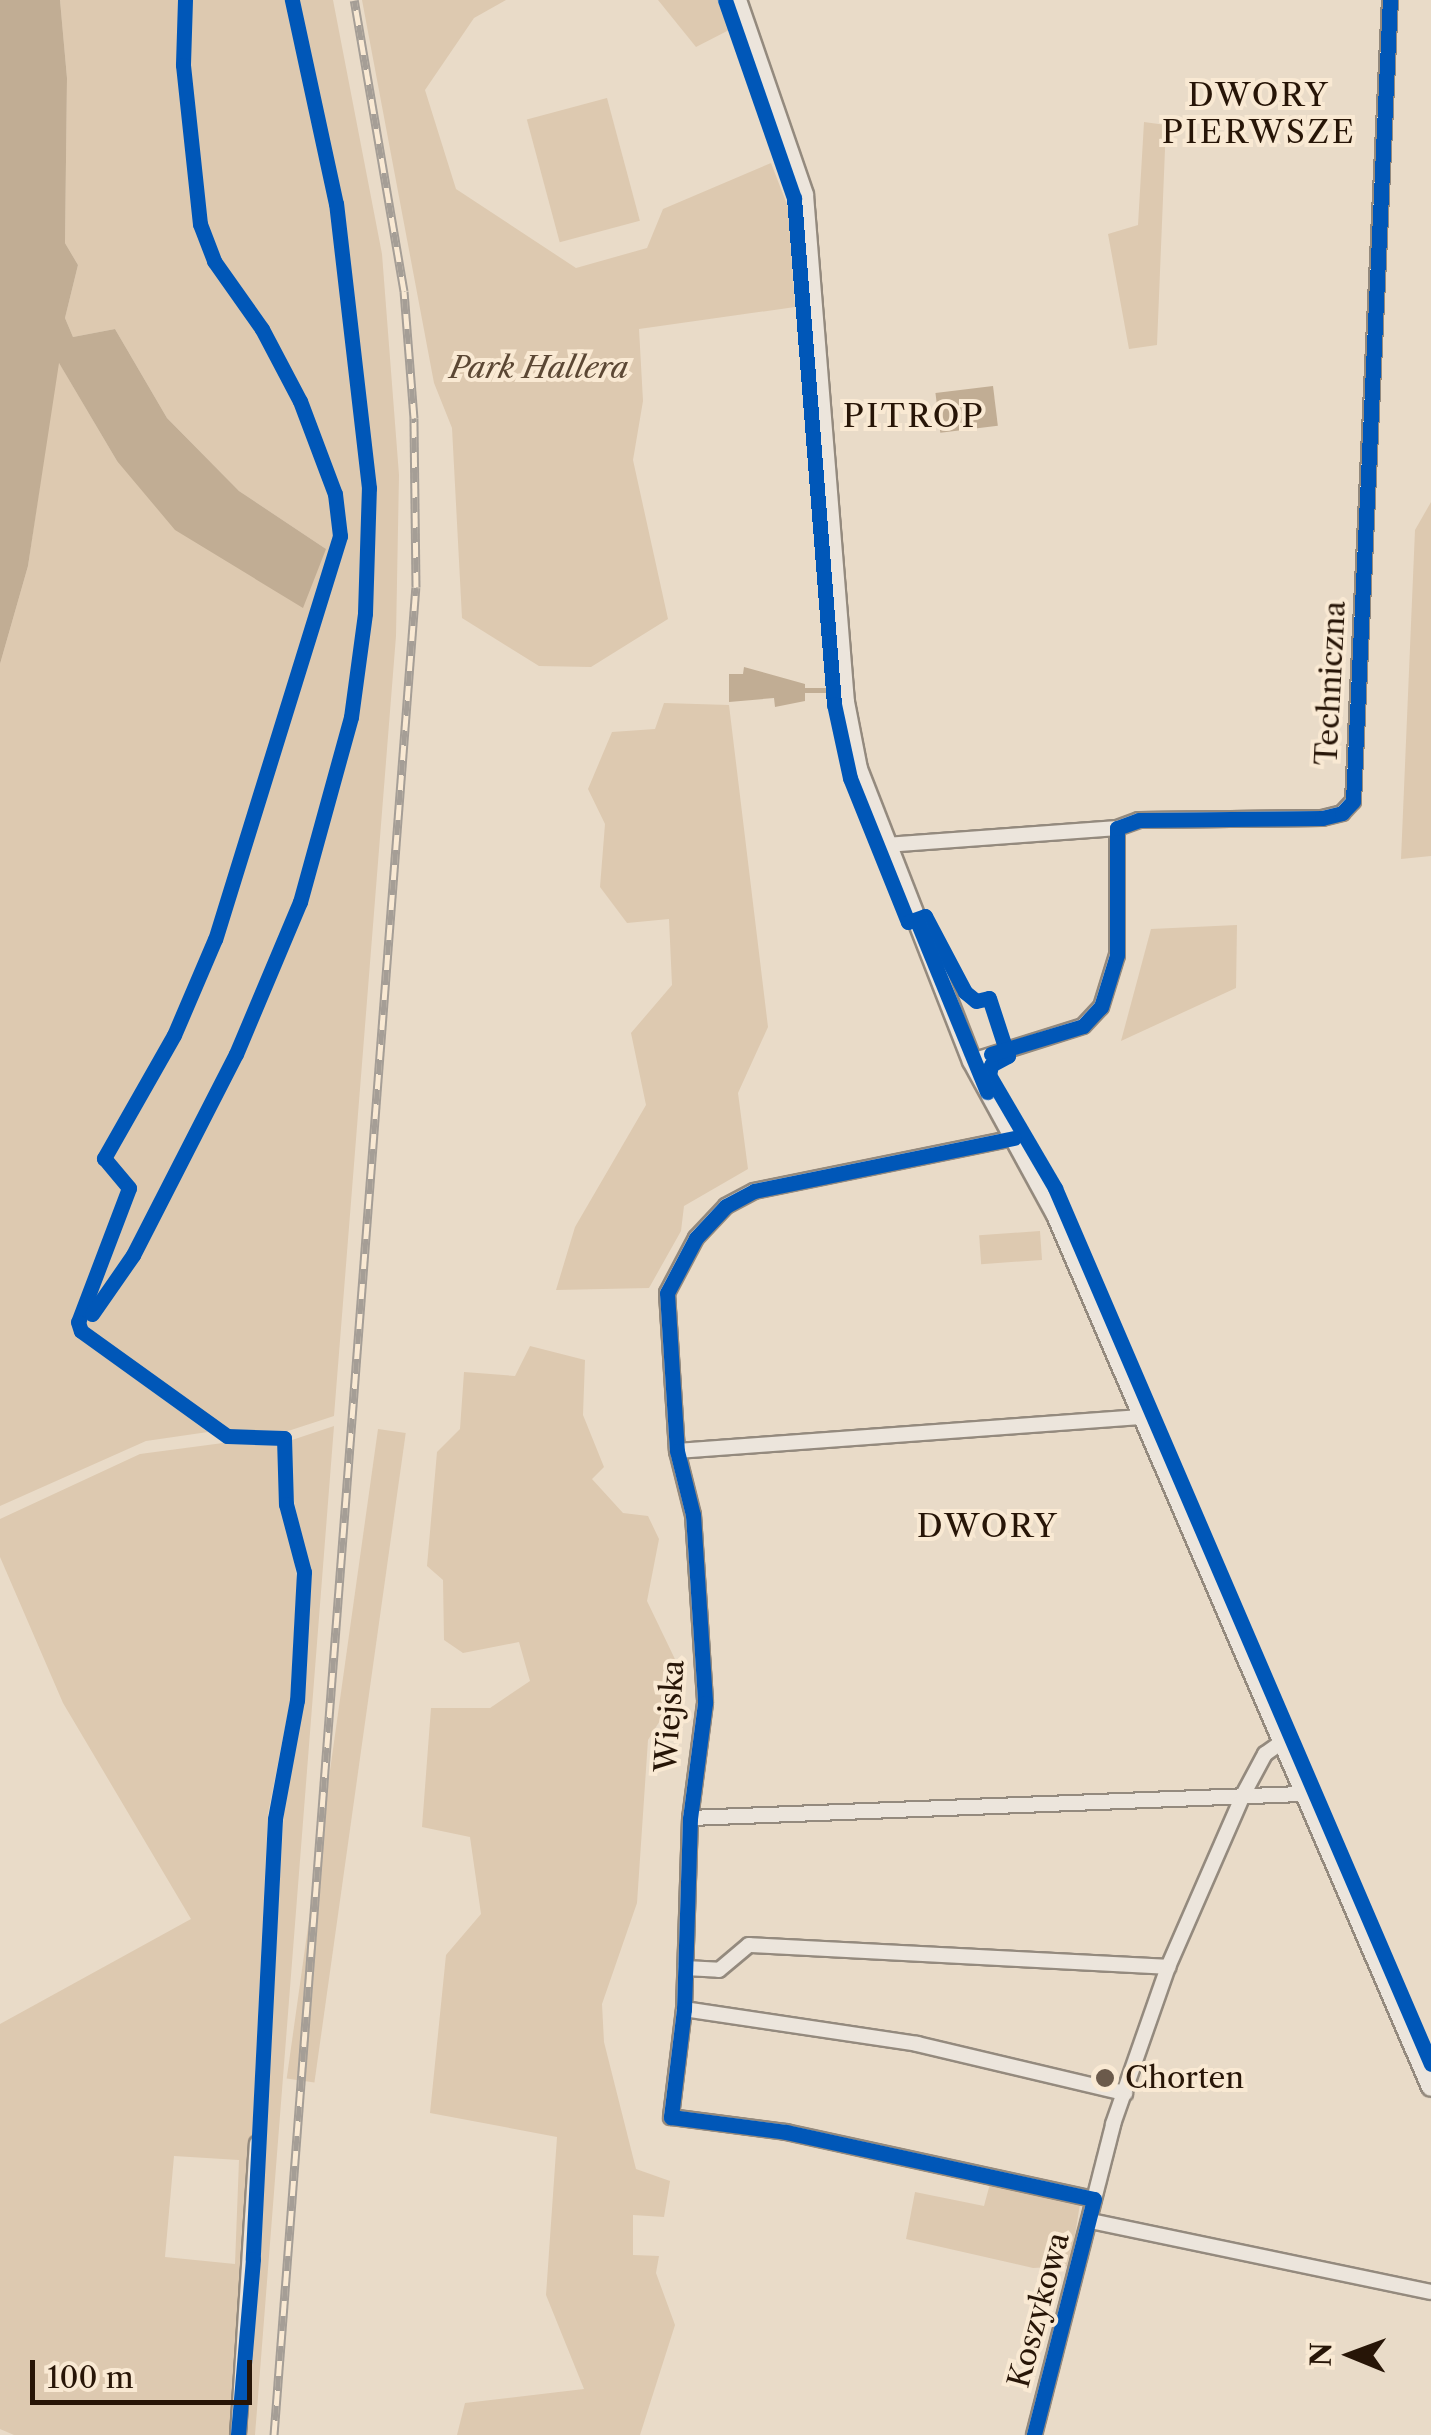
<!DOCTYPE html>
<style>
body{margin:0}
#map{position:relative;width:1431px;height:2435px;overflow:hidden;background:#e9dbc8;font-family:"Libre Caslon Text",serif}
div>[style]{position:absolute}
.green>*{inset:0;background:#ddc9b0;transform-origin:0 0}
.water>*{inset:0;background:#c1ad94;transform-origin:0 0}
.stream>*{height:5px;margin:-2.5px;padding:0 2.5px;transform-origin:2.5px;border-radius:2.5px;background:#c1ad94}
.roads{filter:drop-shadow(2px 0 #948a7e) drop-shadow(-2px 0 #948a7e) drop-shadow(0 2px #948a7e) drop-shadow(0 -2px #948a7e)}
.minor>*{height:14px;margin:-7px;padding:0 7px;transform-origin:7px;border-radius:7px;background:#ece5dc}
.tertiary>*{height:18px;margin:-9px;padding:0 9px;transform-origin:9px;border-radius:9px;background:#ece5dc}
.rail>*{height:9px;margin-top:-4.5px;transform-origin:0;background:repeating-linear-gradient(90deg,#f9e9d3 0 15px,#a59e96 0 30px);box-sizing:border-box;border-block:2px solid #a59e96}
.cycleway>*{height:15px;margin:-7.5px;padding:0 7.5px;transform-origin:7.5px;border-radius:7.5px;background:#0057b8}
.dots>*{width:28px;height:28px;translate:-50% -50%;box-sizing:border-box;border:5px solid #f9e9d3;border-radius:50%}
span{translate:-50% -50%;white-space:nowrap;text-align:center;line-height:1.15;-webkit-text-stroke:8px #f9e9d3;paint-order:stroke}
.park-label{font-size:30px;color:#5b4734;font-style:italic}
.street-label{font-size:30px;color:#271507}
.poi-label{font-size:30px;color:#271507}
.left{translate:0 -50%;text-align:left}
.neighbourhood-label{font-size:32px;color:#271507;letter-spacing:2.5px}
.north{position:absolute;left:1301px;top:2305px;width:100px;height:100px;-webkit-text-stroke:8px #f9e9d3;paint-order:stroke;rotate:271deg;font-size:28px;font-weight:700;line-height:40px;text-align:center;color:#271507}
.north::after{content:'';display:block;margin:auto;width:35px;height:45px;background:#271507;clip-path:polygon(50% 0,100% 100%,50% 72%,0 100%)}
.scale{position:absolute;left:30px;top:2360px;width:222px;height:45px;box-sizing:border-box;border:5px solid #271507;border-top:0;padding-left:12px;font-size:30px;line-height:35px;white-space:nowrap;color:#271507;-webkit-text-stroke:8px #f9e9d3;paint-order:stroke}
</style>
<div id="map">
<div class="green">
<div style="clip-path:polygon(60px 0,333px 0,382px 254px,399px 475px,396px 636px,334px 1416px,285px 1432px,228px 1431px,108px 1345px,101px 1354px,208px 1432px,146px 1441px,0 1506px,0 664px,28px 566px,58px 361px,117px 461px,326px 549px,239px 491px,167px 418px,115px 329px,73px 337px,65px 318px,78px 265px,65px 243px,67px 78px)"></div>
<div style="clip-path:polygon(362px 0,506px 0,474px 18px,425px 90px,456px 189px,576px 268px,647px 248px,663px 209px,771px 163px,788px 207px,795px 307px,639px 329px,643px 401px,633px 460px,668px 619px,591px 667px,539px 666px,462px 618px,452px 428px,434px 383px)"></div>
<div style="clip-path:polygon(658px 0,717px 0,731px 29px,696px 47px)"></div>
<div style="left:607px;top:98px;width:127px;height:83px;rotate:75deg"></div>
<div style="clip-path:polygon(1144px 122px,1166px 125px,1157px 345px,1129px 349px,1108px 234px,1138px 225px)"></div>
<div style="clip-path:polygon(1431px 502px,1431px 856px,1401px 859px,1415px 530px)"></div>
<div style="clip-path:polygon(664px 703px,729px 705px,768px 1027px,738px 1093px,748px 1169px,684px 1206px,681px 1231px,649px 1288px,556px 1290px,575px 1227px,646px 1105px,631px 1033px,672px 985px,669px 919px,627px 923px,600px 887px,605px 824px,588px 789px,612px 732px,655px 729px)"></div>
<div style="clip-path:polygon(1237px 925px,1236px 988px,1121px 1041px,1151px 929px)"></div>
<div style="left:1040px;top:1231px;width:29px;height:61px;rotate:86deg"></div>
<div style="clip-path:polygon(530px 1346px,585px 1360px,583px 1415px,604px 1467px,592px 1479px,623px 1513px,648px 1516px,659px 1539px,647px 1601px,685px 1680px,648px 1740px,637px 1903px,602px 2004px,604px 2042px,636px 2169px,670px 2181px,664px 2217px,633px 2215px,633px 2255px,659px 2256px,656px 2273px,675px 2325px,640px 2435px,457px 2435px,465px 2403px,584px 2389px,546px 2295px,557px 2137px,430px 2113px,446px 1955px,481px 1914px,470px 1837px,422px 1827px,431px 1708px,490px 1708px,530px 1681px,519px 1642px,463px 1653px,444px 1640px,443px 1580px,427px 1566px,437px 1452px,460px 1429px,464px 1372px,515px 1376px)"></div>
<div style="clip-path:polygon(334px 1426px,255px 2435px,242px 2435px,248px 2417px,285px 1793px,306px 1670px,306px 1556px,292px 1492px,292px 1440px)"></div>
<div style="left:378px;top:1429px;width:28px;height:656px;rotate:8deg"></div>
<div style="clip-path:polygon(evenodd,223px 1443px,278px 1444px,297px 1580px,290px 1702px,268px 1814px,239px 2402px,229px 2435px,14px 2435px,0 2429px,0 2024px,191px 1919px,63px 1703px,0 1557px,0 1519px,140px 1454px,223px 1443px,174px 2156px,239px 2160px,235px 2264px,165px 2257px,174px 2156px)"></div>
<div style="clip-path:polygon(991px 2180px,1080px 2204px,1070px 2266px,1033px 2268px,906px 2239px,915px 2192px,984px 2206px)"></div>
</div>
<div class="water">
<div style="clip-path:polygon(0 0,60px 0,67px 78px,65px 243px,78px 265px,65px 318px,73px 337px,115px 329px,167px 418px,239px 491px,326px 549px,303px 608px,175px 530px,117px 461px,59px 363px,28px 566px,0 664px)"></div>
<div style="left:993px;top:386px;width:40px;height:58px;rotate:83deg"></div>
<div style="clip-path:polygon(744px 667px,805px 684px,805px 701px,775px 707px,774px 698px,729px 702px,729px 674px,743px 674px)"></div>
</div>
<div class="stream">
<div style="left:805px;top:690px;width:20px"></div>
</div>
<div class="roads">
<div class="minor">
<div style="left:886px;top:845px;width:232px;rotate:-4.2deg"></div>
<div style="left:972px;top:1061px;width:116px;rotate:-17.5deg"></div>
<div style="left:1083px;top:1026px;width:26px;rotate:-47deg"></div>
<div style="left:1101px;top:1007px;width:54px;rotate:-72.9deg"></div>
<div style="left:1117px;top:955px;width:127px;rotate:-90deg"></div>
<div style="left:1117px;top:828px;width:23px;rotate:-20deg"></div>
<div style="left:1139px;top:820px;width:183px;rotate:-0.6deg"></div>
<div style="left:1322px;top:818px;width:21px;rotate:-14deg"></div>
<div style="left:1342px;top:813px;width:16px;rotate:-47deg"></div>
<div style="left:1353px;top:801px;width:802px;rotate:-87.36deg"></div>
<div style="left:1014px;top:1138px;width:265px;rotate:168.5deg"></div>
<div style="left:754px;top:1191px;width:32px;rotate:152deg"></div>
<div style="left:726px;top:1206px;width:44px;rotate:133.2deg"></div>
<div style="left:696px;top:1238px;width:62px;rotate:117.8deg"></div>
<div style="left:667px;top:1293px;width:158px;rotate:86.4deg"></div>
<div style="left:677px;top:1451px;width:66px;rotate:76deg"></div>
<div style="left:693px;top:1515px;width:188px;rotate:86.3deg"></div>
<div style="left:705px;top:1703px;width:116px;rotate:97.4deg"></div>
<div style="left:690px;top:1818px;width:191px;rotate:91.8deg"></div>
<div style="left:684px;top:2009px;width:109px;rotate:96.9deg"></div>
<div style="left:671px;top:2117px;width:116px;rotate:7.4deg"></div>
<div style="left:786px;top:2132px;width:315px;rotate:12.3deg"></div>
<div style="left:677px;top:1451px;width:468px;rotate:-4.2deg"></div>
<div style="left:690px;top:1818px;width:612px;rotate:-2.25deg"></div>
<div style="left:685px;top:1968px;width:34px;rotate:3deg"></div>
<div style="left:719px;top:1970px;width:39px;rotate:-40deg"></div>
<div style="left:749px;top:1945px;width:420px;rotate:3deg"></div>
<div style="left:684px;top:2009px;width:236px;rotate:8.5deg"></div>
<div style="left:917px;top:2044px;width:214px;rotate:13.3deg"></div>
<div style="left:1091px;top:2221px;width:347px;rotate:11.8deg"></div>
<div style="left:238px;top:2435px;width:292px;rotate:-86.3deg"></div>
<div style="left:1034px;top:2435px;width:321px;rotate:-75.7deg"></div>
<div style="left:1113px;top:2124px;width:166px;rotate:-70.7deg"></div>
<div style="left:1168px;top:1967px;width:188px;rotate:-66.4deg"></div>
<div style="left:1243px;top:1795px;width:47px;rotate:-61.8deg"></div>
<div style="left:1265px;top:1754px;width:19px;rotate:-35deg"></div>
</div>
<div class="tertiary">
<div style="left:737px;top:0;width:206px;rotate:71deg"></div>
<div style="left:804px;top:195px;width:509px;rotate:85.38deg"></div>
<div style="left:845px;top:702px;width:68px;rotate:79deg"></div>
<div style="left:858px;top:769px;width:313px;rotate:68.7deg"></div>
<div style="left:972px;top:1061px;width:175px;rotate:61.4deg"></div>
<div style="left:1056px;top:1215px;width:949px;rotate:66.73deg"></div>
</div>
</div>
<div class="rail">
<div style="left:274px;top:2435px;width:1853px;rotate:-85.61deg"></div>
<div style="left:416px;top:587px;width:169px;rotate:-90.7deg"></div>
<div style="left:414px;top:418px;width:127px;rotate:-94.5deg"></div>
<div style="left:404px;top:291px;width:295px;rotate:-99.7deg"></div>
</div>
<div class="cycleway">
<div style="left:185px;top:0;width:65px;rotate:91.8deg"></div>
<div style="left:183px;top:65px;width:160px;rotate:83.9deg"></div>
<div style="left:200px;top:224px;width:40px;rotate:69deg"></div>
<div style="left:214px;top:261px;width:83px;rotate:54.8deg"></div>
<div style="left:262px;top:329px;width:81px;rotate:62.2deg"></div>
<div style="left:300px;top:401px;width:99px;rotate:69.4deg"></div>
<div style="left:335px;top:494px;width:42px;rotate:83.2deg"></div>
<div style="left:340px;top:536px;width:422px;rotate:107.2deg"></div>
<div style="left:215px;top:939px;width:104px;rotate:113.1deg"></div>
<div style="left:174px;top:1035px;width:142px;rotate:119.6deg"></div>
<div style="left:104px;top:1158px;width:39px;rotate:50deg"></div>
<div style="left:129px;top:1188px;width:143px;rotate:110.8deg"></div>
<div style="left:78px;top:1322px;width:9px;rotate:72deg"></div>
<div style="left:81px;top:1331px;width:180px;rotate:35.7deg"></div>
<div style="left:227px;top:1436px;width:57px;rotate:2deg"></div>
<div style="left:284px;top:1438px;width:66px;rotate:88.3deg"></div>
<div style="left:286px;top:1504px;width:70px;rotate:75.2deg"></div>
<div style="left:304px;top:1572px;width:128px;rotate:93.1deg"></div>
<div style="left:297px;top:1700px;width:121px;rotate:100.5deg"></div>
<div style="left:275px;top:1819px;width:441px;rotate:92.9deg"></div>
<div style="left:253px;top:2259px;width:177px;rotate:94.9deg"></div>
<div style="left:725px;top:0;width:210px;rotate:70.8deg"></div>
<div style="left:794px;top:198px;width:508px;rotate:85.48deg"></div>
<div style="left:834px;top:704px;width:76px;rotate:77.8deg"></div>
<div style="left:850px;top:778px;width:155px;rotate:68.1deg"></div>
<div style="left:908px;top:922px;width:18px;rotate:-19deg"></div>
<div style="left:925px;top:916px;width:86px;rotate:62.2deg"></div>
<div style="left:965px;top:992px;width:14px;rotate:39deg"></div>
<div style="left:976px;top:1001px;width:13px;rotate:-13deg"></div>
<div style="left:989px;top:998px;width:61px;rotate:71.9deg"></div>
<div style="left:1008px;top:1056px;width:19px;rotate:152deg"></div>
<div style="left:991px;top:1065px;width:10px;rotate:101deg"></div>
<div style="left:989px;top:1075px;width:131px;rotate:59.7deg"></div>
<div style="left:1055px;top:1188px;width:953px;rotate:66.77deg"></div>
<div style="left:917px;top:921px;width:185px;rotate:67.7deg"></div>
<div style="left:991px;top:1054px;width:96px;rotate:-16.9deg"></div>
<div style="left:1083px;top:1026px;width:26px;rotate:-47deg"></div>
<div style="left:1101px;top:1007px;width:54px;rotate:-72.9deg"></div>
<div style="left:1117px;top:955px;width:127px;rotate:-90deg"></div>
<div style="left:1117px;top:828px;width:23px;rotate:-20deg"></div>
<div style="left:1139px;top:820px;width:183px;rotate:-0.6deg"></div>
<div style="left:1322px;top:818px;width:21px;rotate:-14deg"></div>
<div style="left:1342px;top:813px;width:16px;rotate:-47deg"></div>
<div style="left:1353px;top:801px;width:802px;rotate:-87.36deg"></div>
<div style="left:1014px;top:1138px;width:265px;rotate:168.5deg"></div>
<div style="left:754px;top:1191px;width:32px;rotate:152deg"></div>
<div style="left:726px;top:1206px;width:44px;rotate:133.2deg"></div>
<div style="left:696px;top:1238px;width:62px;rotate:117.8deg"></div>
<div style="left:667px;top:1293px;width:158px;rotate:86.4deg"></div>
<div style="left:677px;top:1451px;width:66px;rotate:76deg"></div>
<div style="left:693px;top:1515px;width:188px;rotate:86.3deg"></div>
<div style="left:705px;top:1703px;width:116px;rotate:97.4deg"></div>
<div style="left:690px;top:1818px;width:191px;rotate:91.8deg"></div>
<div style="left:684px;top:2009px;width:109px;rotate:96.9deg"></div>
<div style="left:671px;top:2117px;width:116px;rotate:7.4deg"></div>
<div style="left:786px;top:2132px;width:315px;rotate:12.3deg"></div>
<div style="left:1094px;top:2199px;width:244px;rotate:104.3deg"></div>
<div style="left:92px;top:1314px;width:72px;rotate:-55.2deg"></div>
<div style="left:133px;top:1255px;width:226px;rotate:-62.9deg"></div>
<div style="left:236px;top:1054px;width:165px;rotate:-67.2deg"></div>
<div style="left:300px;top:902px;width:192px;rotate:-74.6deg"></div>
<div style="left:351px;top:717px;width:105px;rotate:-82.3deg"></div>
<div style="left:365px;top:613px;width:125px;rotate:-88.2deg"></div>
<div style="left:369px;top:488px;width:286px;rotate:-96.6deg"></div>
<div style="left:336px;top:204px;width:209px;rotate:-102.2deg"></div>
</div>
<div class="dots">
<div style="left:1105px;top:2078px;background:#6b5a4b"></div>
</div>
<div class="park-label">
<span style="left:539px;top:368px">Park Hallera</span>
</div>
<div class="street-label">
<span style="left:1331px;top:683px;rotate:-87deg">Techniczna</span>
<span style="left:670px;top:1716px;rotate:-86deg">Wiejska</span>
<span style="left:1039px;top:2310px;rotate:-75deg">Koszykowa</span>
</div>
<div class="poi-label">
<span class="left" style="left:1125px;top:2078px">Chorten</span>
</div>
<div class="neighbourhood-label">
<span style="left:1259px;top:114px">DWORY<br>PIERWSZE</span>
<span style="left:914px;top:416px">PITROP</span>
<span style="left:988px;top:1526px">DWORY</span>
</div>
<div class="north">N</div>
<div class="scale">100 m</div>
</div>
